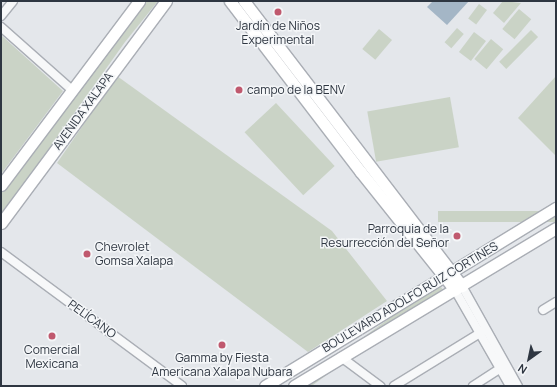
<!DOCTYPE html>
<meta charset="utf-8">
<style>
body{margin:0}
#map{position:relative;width:557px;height:387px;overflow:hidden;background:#e4e7eb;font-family:Manrope,sans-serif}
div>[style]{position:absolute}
.green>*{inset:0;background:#cad3c6;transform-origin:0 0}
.water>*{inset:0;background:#a4b6c6}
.roads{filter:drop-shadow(1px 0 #aaaeb5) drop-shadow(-1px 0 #aaaeb5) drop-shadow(0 1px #aaaeb5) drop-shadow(0 -1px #aaaeb5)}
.street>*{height:8px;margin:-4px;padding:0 4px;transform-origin:4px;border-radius:4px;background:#f7f8f9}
.secondary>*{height:11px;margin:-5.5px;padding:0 5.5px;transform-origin:5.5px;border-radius:5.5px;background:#fff}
.dots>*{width:11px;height:11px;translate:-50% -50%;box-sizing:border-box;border:2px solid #f4f6f8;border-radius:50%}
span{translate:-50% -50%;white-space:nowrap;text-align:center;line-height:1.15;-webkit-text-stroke:3px #f4f6f8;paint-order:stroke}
.poi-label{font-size:12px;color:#2e3641}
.left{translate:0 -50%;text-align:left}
.right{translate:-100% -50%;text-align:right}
.street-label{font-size:12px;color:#2e3641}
.frame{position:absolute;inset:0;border:2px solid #2e3641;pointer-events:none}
.north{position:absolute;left:509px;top:339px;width:40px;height:40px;-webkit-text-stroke:3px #f4f6f8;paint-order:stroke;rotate:213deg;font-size:11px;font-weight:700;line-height:16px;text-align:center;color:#2e3641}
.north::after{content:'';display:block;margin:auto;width:14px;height:18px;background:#2e3641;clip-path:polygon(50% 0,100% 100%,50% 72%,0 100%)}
</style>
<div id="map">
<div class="green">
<div style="clip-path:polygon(141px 1px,158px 1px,125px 42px,1px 216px,1px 191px)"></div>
<div style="clip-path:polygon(503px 1px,521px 3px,504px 23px,493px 13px)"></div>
<div style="left:479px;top:4px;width:10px;height:18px;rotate:37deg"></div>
<div style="left:519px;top:9px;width:16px;height:26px;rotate:40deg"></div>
<div style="left:457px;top:28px;width:9px;height:19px;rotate:41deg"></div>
<div style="left:379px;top:29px;width:17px;height:26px;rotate:40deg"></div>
<div style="left:531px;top:30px;width:10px;height:45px;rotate:45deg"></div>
<div style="left:474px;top:32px;width:15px;height:25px;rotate:37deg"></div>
<div style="clip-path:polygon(1px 35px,63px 91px,1px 174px)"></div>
<div style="left:491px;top:39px;width:16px;height:26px;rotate:40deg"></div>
<div style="clip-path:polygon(117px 76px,332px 231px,387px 301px,308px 352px,57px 163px)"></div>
<div style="clip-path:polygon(556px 76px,556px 156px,518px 118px)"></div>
<div style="left:450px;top:97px;width:51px;height:84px;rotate:80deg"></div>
<div style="left:276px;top:103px;width:86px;height:43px;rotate:47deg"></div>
<div style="left:556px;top:211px;width:11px;height:118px;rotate:90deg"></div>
<div style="left:438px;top:283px;width:9px;height:195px;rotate:54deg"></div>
</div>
<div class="water">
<div style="clip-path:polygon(433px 1px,469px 1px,447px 25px,427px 7px)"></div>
</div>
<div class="roads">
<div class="street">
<div style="left:1px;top:16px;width:19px;rotate:-51deg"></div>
<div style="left:1px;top:27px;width:95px;rotate:41.6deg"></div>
<div style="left:1px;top:252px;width:225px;rotate:36.5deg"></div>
<div style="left:462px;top:286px;width:115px;rotate:60.8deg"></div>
<div style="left:455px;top:290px;width:111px;rotate:60.2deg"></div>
<div style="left:543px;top:310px;width:15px;rotate:-32deg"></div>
<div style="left:341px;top:357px;width:49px;rotate:36.6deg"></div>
<div style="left:394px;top:386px;width:107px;rotate:-31.6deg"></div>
<div style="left:473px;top:386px;width:33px;rotate:-33deg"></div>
</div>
<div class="secondary">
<div style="left:230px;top:1px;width:214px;rotate:52.6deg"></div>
<div style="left:360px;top:171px;width:152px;rotate:51.4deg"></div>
<div style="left:244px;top:1px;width:359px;rotate:52.6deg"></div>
<div style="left:1px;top:185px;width:230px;rotate:-53.1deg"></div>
<div style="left:1px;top:223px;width:277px;rotate:-53.4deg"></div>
<div style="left:265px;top:386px;width:341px;rotate:-31.5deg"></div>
<div style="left:294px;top:386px;width:306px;rotate:-31.1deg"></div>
</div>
</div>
<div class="dots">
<div style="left:278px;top:12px;background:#c0596e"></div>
<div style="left:239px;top:90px;background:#c0596e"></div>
<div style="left:457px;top:236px;background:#c0596e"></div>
<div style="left:87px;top:254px;background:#c0596e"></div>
<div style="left:52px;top:336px;background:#c0596e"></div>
<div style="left:222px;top:345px;background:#c0596e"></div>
</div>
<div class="poi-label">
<span style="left:278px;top:33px">Jardín de Niños<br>Experimental</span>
<span class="left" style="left:247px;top:90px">campo de la BENV</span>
<span class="right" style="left:449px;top:236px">Parroquia de la<br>Resurrección del Señor</span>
<span class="left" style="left:95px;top:254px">Chevrolet<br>Gomsa Xalapa</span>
<span style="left:52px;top:357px">Comercial<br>Mexicana</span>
<span style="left:222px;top:365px">Gamma by Fiesta<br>Americana Xalapa Nubara</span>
</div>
<div class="street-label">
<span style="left:83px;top:111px;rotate:-54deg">AVENIDA XALAPA</span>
<span style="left:410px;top:297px;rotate:-31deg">BOULEVARD ADOLFO RUIZ CORTINES</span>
<span style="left:92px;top:319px;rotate:36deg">PELÍCANO</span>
</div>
<div class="frame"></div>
<div class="north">N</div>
</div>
